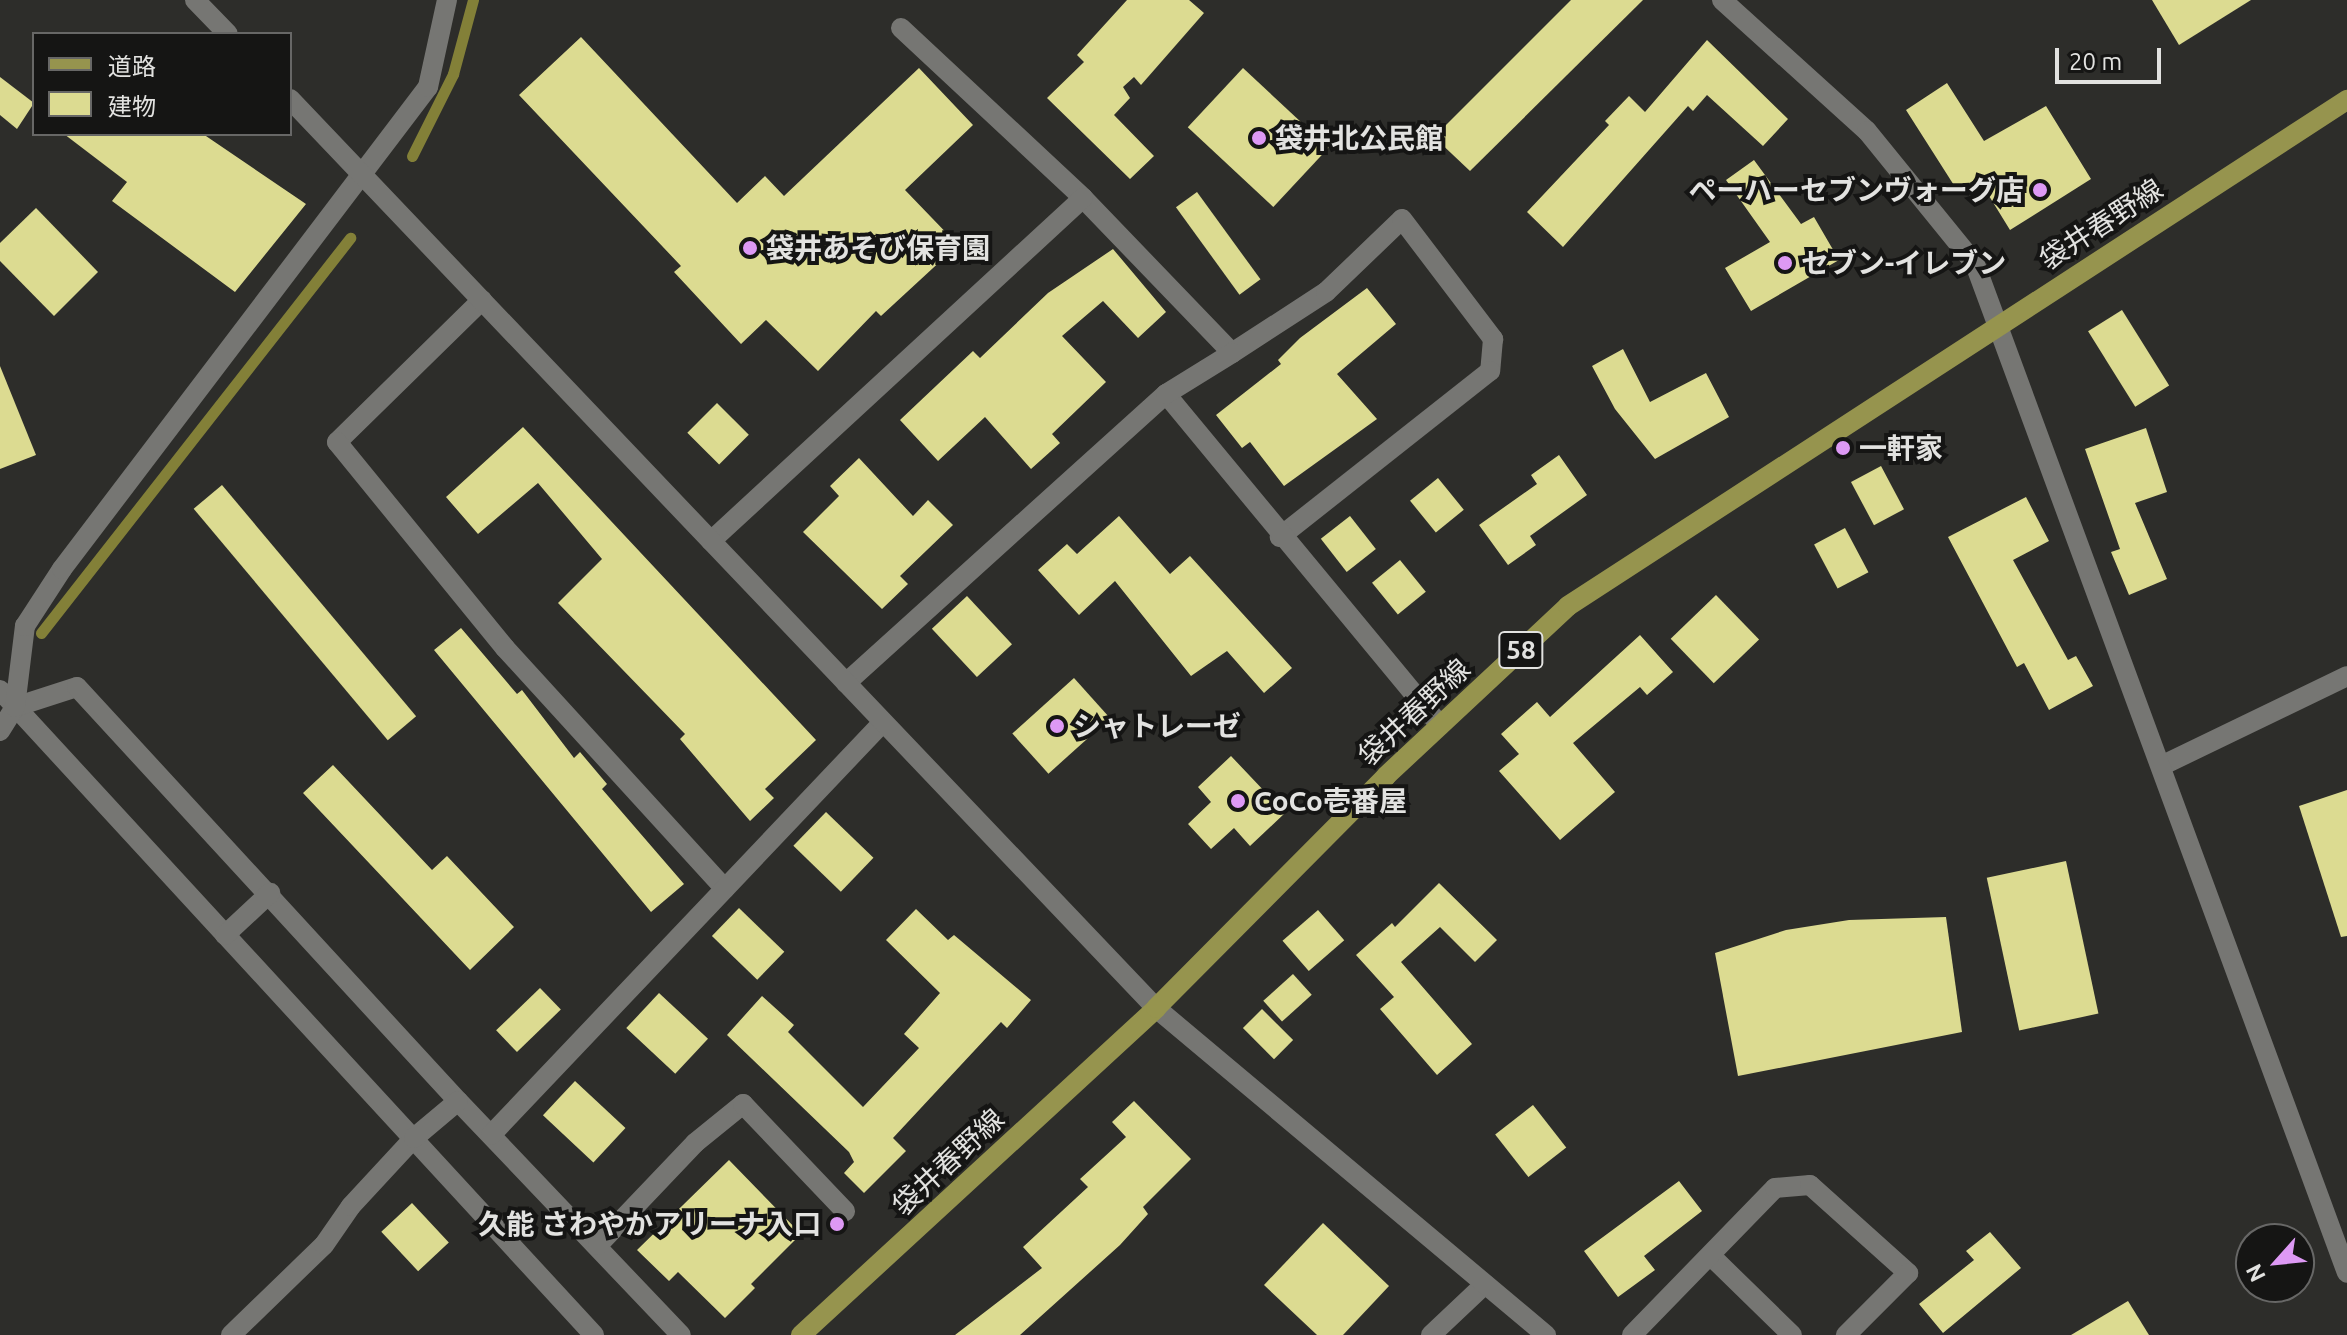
<!DOCTYPE html>
<meta charset="utf-8">
<style>
body{margin:0}
#map{position:relative;width:2347px;height:1335px;overflow:hidden;background:#2d2d2a;font-family:Ubuntu,"Noto Sans JP",sans-serif}
div>[style]{position:absolute}
.stream>*{height:11px;margin:-5.5px;padding:0 5.5px;transform-origin:5.5px;border-radius:5.5px;background:#838038}
.building>*{inset:0;background:#dcdb91;transform-origin:0 0}
.minor>*{height:20px;margin:-10px;padding:0 10px;transform-origin:10px;border-radius:10px;background:#767673}
.tertiary>*{height:20px;margin:-10px;padding:0 10px;transform-origin:10px;border-radius:10px;background:#767673}
.primary>*{height:20px;margin:-10px;padding:0 10px;transform-origin:10px;border-radius:10px;background:#96944e}
.dots>*{width:22px;height:22px;translate:-50% -50%;box-sizing:border-box;border:4px solid #151514;border-radius:50%}
span{translate:-50% -50%;white-space:nowrap;text-align:center;line-height:1.15;-webkit-text-stroke:8px #151514;paint-order:stroke}
.shield-label span{padding:2px 6px;background:#151514;border:2px solid;border-radius:6px;-webkit-text-stroke-width:0}
.shield-label{font-size:26px;color:#e2e2e0;font-weight:700}
.poi-label{font-size:28px;color:#e2e2e0;font-weight:700}
.left{translate:0 -50%;text-align:left}
.right{translate:-100% -50%;text-align:right}
.street-label{font-size:28px;color:#e2e2e0}
.legend{position:absolute;left:32px;top:32px;width:260px;height:104px;box-sizing:border-box;background:#151514;border:2px solid #676766;margin:0;padding:10px 14px;list-style:none;font-size:24px;color:#e2e2e0}
.legend li{display:flex;align-items:center;gap:16px;height:40px}
.legend b{width:40px;border:2px solid #676766}
.north{position:absolute;left:2235px;top:1223px;width:80px;height:80px;box-sizing:border-box;background:#151514;border:2px solid #676766;border-radius:50%;rotate:243deg;font-size:22px;font-weight:700;line-height:32px;text-align:center;color:#e2e2e0}
.north::after{content:'';display:block;margin:auto;width:28px;height:36px;background:#dd99f4;clip-path:polygon(50% 0,100% 100%,50% 72%,0 100%)}
.scale{position:absolute;left:2055px;top:48px;width:106px;height:36px;box-sizing:border-box;border:4px solid #e2e2e0;border-top:0;padding-left:10px;font-size:24px;line-height:28px;white-space:nowrap;color:#e2e2e0;-webkit-text-stroke:6px #151514;paint-order:stroke}
</style>
<div id="map">
<div class="stream">
<div style="left:412px;top:156px;width:92px;rotate:-63.4deg"></div>
<div style="left:453px;top:74px;width:77px;rotate:-74.9deg"></div>
<div style="left:41px;top:633px;width:502px;rotate:-51.96deg"></div>
</div>
<div class="building">
<div style="clip-path:polygon(1127px 0,1189px 0,1204px 13px,1141px 85px,1134px 77px,1123px 87px,1130px 98px,1114px 115px,1154px 156px,1130px 179px,1047px 98px,1084px 62px,1077px 55px)"></div>
<div style="clip-path:polygon(1571px 0,1643px 0,1470px 171px,1434px 137px)"></div>
<div style="clip-path:polygon(2152px 0,2251px 0,2179px 45px)"></div>
<div style="clip-path:polygon(581px 37px,737px 203px,765px 176px,784px 196px,919px 68px,973px 125px,905px 190px,958px 245px,881px 316px,876px 311px,818px 371px,766px 320px,741px 344px,674px 272px,681px 266px,519px 95px)"></div>
<div style="clip-path:polygon(1707px 40px,1788px 119px,1763px 146px,1707px 95px,1693px 111px,1688px 106px,1563px 247px,1527px 212px,1609px 125px,1605px 121px,1629px 96px,1645px 112px)"></div>
<div style="left:1243px;top:68px;width:117px;height:81px;rotate:43deg"></div>
<div style="clip-path:polygon(0 77px,34px 103px,17px 129px,0 115px)"></div>
<div style="clip-path:polygon(1947px 83px,1984px 141px,2046px 106px,2091px 179px,2010px 230px,1978px 178px,1957px 190px,1906px 110px)"></div>
<div style="clip-path:polygon(64px 134px,203px 134px,306px 204px,235px 292px,112px 201px,127px 182px)"></div>
<div style="clip-path:polygon(1754px 160px,1801px 224px,1814px 217px,1839px 260px,1751px 311px,1725px 268px,1770px 242px,1726px 180px)"></div>
<div style="left:1197px;top:192px;width:108px;height:26px;rotate:54deg"></div>
<div style="clip-path:polygon(36px 208px,98px 272px,54px 316px,0 261px,0 243px)"></div>
<div style="clip-path:polygon(1113px 249px,1166px 312px,1138px 338px,1103px 301px,1062px 336px,1106px 382px,1052px 434px,1060px 443px,1031px 469px,985px 417px,938px 461px,900px 420px,973px 351px,980px 358px,1048px 293px)"></div>
<div style="clip-path:polygon(1367px 288px,1396px 324px,1337px 374px,1377px 419px,1284px 486px,1250px 442px,1242px 448px,1216px 415px,1281px 364px,1278px 360px,1300px 338px)"></div>
<div style="left:2122px;top:310px;width:89px;height:40px;rotate:58deg"></div>
<div style="clip-path:polygon(1623px 349px,1650px 402px,1706px 373px,1729px 417px,1655px 459px,1615px 409px,1592px 366px)"></div>
<div style="clip-path:polygon(0 366px,36px 455px,0 469px)"></div>
<div style="left:717px;top:403px;width:45px;height:42px;rotate:45deg"></div>
<div style="clip-path:polygon(523px 427px,816px 740px,765px 789px,774px 798px,750px 821px,680px 739px,685px 734px,558px 603px,602px 559px,538px 483px,478px 534px,446px 497px)"></div>
<div style="clip-path:polygon(2146px 428px,2167px 492px,2135px 503px,2167px 579px,2129px 595px,2111px 552px,2120px 549px,2085px 449px)"></div>
<div style="clip-path:polygon(1559px 455px,1587px 495px,1530px 536px,1536px 545px,1508px 565px,1479px 525px,1537px 484px,1531px 475px)"></div>
<div style="clip-path:polygon(859px 458px,913px 516px,928px 500px,953px 525px,900px 576px,908px 584px,882px 609px,803px 532px,839px 496px,830px 486px)"></div>
<div style="left:1881px;top:466px;width:49px;height:34px;rotate:62deg"></div>
<div style="left:1438px;top:478px;width:41px;height:36px;rotate:51deg"></div>
<div style="left:222px;top:485px;width:302px;height:37px;rotate:50deg"></div>
<div style="clip-path:polygon(2026px 497px,2049px 541px,2013px 560px,2068px 660px,2076px 656px,2093px 686px,2049px 710px,2024px 663px,2017px 667px,1948px 537px)"></div>
<div style="clip-path:polygon(1119px 516px,1170px 574px,1190px 556px,1292px 668px,1264px 693px,1227px 651px,1191px 676px,1115px 581px,1079px 615px,1038px 570px,1067px 544px,1077px 554px)"></div>
<div style="left:1350px;top:516px;width:42px;height:37px;rotate:52deg"></div>
<div style="left:1845px;top:528px;width:50px;height:35px;rotate:62deg"></div>
<div style="left:1400px;top:560px;width:41px;height:36px;rotate:51deg"></div>
<div style="left:1716px;top:595px;width:62px;height:63px;rotate:46deg"></div>
<div style="left:967px;top:596px;width:66px;height:48px;rotate:47deg"></div>
<div style="clip-path:polygon(461px 628px,517px 694px,522px 690px,574px 758px,580px 752px,607px 784px,602px 789px,684px 884px,651px 912px,434px 650px)"></div>
<div style="clip-path:polygon(1640px 635px,1673px 672px,1647px 695px,1640px 687px,1573px 743px,1615px 792px,1560px 840px,1499px 771px,1519px 754px,1501px 734px,1537px 702px,1550px 717px)"></div>
<div style="left:1074px;top:678px;width:54px;height:83px;rotate:48deg"></div>
<div style="clip-path:polygon(1231px 756px,1285px 813px,1250px 846px,1234px 828px,1211px 849px,1188px 824px,1211px 802px,1198px 787px)"></div>
<div style="clip-path:polygon(333px 765px,432px 870px,447px 856px,514px 927px,470px 970px,303px 793px)"></div>
<div style="clip-path:polygon(2347px 790px,2347px 936px,2341px 937px,2299px 806px)"></div>
<div style="left:826px;top:812px;width:66px;height:47px;rotate:44deg"></div>
<div style="left:2066px;top:861px;width:156px;height:81px;rotate:78deg"></div>
<div style="clip-path:polygon(1439px 883px,1497px 940px,1475px 962px,1440px 927px,1401px 962px,1472px 1044px,1437px 1075px,1380px 1009px,1394px 997px,1356px 955px,1392px 923px,1395px 927px)"></div>
<div style="left:739px;top:908px;width:63px;height:39px;rotate:44deg"></div>
<div style="clip-path:polygon(916px 909px,948px 940px,954px 935px,1031px 1000px,1007px 1028px,1001px 1022px,893px 1138px,906px 1151px,864px 1193px,844px 1173px,854px 1162px,849px 1152px,727px 1035px,762px 996px,794px 1025px,788px 1032px,863px 1107px,919px 1048px,904px 1034px,940px 993px,886px 940px)"></div>
<div style="left:1318px;top:910px;width:40px;height:47px;rotate:49deg"></div>
<div style="clip-path:polygon(1946px 917px,1962px 1032px,1738px 1076px,1715px 953px,1786px 930px,1849px 920px)"></div>
<div style="left:1293px;top:974px;width:28px;height:40px;rotate:48deg"></div>
<div style="left:540px;top:988px;width:30px;height:61px;rotate:46deg"></div>
<div style="left:659px;top:993px;width:67px;height:48px;rotate:43deg"></div>
<div style="left:1262px;top:1009px;width:44px;height:27px;rotate:45deg"></div>
<div style="left:575px;top:1081px;width:69px;height:47px;rotate:43deg"></div>
<div style="clip-path:polygon(1134px 1101px,1191px 1159px,1143px 1207px,1148px 1214px,1120px 1245px,1020px 1335px,955px 1335px,1042px 1268px,1023px 1247px,1088px 1187px,1080px 1179px,1126px 1137px,1112px 1122px)"></div>
<div style="left:1533px;top:1105px;width:54px;height:48px;rotate:52deg"></div>
<div style="clip-path:polygon(729px 1160px,801px 1234px,751px 1284px,755px 1288px,725px 1318px,678px 1272px,669px 1281px,637px 1250px)"></div>
<div style="clip-path:polygon(1679px 1181px,1702px 1211px,1644px 1256px,1655px 1270px,1618px 1297px,1584px 1251px)"></div>
<div style="left:412px;top:1203px;width:54px;height:42px;rotate:47deg"></div>
<div style="clip-path:polygon(1323px 1223px,1389px 1286px,1343px 1335px,1317px 1335px,1264px 1285px)"></div>
<div style="clip-path:polygon(1990px 1232px,2021px 1268px,1943px 1333px,1919px 1304px,1974px 1260px,1966px 1251px)"></div>
<div style="clip-path:polygon(2128px 1301px,2149px 1335px,2071px 1335px)"></div>
</div>
<div class="minor">
<div style="left:901px;top:28px;width:249px;rotate:43deg"></div>
<div style="left:1083px;top:198px;width:215px;rotate:46.1deg"></div>
<div style="left:1232px;top:353px;width:112px;rotate:-33deg"></div>
<div style="left:1326px;top:292px;width:105px;rotate:-43.8deg"></div>
<div style="left:1402px;top:219px;width:151px;rotate:52.8deg"></div>
<div style="left:1493px;top:339px;width:32px;rotate:95deg"></div>
<div style="left:1490px;top:371px;width:268px;rotate:141.7deg"></div>
<div style="left:482px;top:300px;width:203px;rotate:135.6deg"></div>
<div style="left:337px;top:442px;width:266px;rotate:50.8deg"></div>
<div style="left:505px;top:648px;width:326px;rotate:47.6deg"></div>
<div style="left:1166px;top:394px;width:430px;rotate:50.4deg"></div>
<div style="left:711px;top:541px;width:506px;rotate:-42.68deg"></div>
<div style="left:846px;top:683px;width:431px;rotate:-42.1deg"></div>
<div style="left:1166px;top:394px;width:78px;rotate:-31.8deg"></div>
<div style="left:0;top:690px;width:877px;rotate:47.36deg"></div>
<div style="left:15px;top:707px;width:65px;rotate:-17.9deg"></div>
<div style="left:77px;top:687px;width:563px;rotate:47.38deg"></div>
<div style="left:458px;top:1101px;width:323px;rotate:46.4deg"></div>
<div style="left:0;top:731px;width:28px;rotate:-58deg"></div>
<div style="left:15px;top:707px;width:82px;rotate:-83deg"></div>
<div style="left:25px;top:626px;width:68px;rotate:-57deg"></div>
<div style="left:62px;top:569px;width:605px;rotate:-52.79deg"></div>
<div style="left:428px;top:87px;width:89px;rotate:-77.7deg"></div>
<div style="left:2163px;top:765px;width:204px;rotate:-25.8deg"></div>
<div style="left:225px;top:935px;width:62px;rotate:-43deg"></div>
<div style="left:491px;top:1135px;width:569px;rotate:-46.49deg"></div>
<div style="left:598px;top:1245px;width:141px;rotate:-46.4deg"></div>
<div style="left:695px;top:1143px;width:62px;rotate:-39.1deg"></div>
<div style="left:743px;top:1104px;width:148px;rotate:46.4deg"></div>
<div style="left:1711px;top:1256px;width:113px;rotate:44.3deg"></div>
<div style="left:231px;top:1335px;width:129px;rotate:-44.1deg"></div>
<div style="left:324px;top:1245px;width:47px;rotate:-55.3deg"></div>
<div style="left:351px;top:1206px;width:93px;rotate:-47.2deg"></div>
<div style="left:414px;top:1138px;width:57px;rotate:-40.1deg"></div>
<div style="left:1431px;top:1335px;width:74px;rotate:-43.4deg"></div>
<div style="left:1632px;top:1335px;width:205px;rotate:-45.8deg"></div>
<div style="left:1775px;top:1188px;width:35px;rotate:-5deg"></div>
<div style="left:1810px;top:1185px;width:132px;rotate:41.9deg"></div>
<div style="left:1908px;top:1273px;width:88px;rotate:135deg"></div>
</div>
<div class="tertiary">
<div style="left:195px;top:0;width:47px;rotate:45.9deg"></div>
<div style="left:1722px;top:0;width:195px;rotate:42.1deg"></div>
<div style="left:1867px;top:131px;width:171px;rotate:50.9deg"></div>
<div style="left:1975px;top:264px;width:1075px;rotate:69.76deg"></div>
<div style="left:290px;top:99px;width:1255px;rotate:46.39deg"></div>
<div style="left:1156px;top:1008px;width:509px;rotate:39.98deg"></div>
</div>
<div class="primary">
<div style="left:801px;top:1335px;width:483px;rotate:-42.6deg"></div>
<div style="left:1156px;top:1008px;width:327px;rotate:-45.2deg"></div>
<div style="left:1386px;top:776px;width:249px;rotate:-43deg"></div>
<div style="left:1568px;top:606px;width:929px;rotate:-33.01deg"></div>
</div>
<div class="dots">
<div style="left:1259px;top:138px;background:#dd99f4"></div>
<div style="left:2040px;top:190px;background:#dd99f4"></div>
<div style="left:750px;top:248px;background:#dd99f4"></div>
<div style="left:1785px;top:263px;background:#dd99f4"></div>
<div style="left:1843px;top:448px;background:#dd99f4"></div>
<div style="left:1057px;top:726px;background:#dd99f4"></div>
<div style="left:1238px;top:801px;background:#dd99f4"></div>
<div style="left:837px;top:1224px;background:#dd99f4"></div>
</div>
<div class="shield-label">
<span style="left:1521px;top:650px">58</span>
</div>
<div class="poi-label">
<span class="left" style="left:1275px;top:138px">袋井北公民館</span>
<span class="right" style="left:2024px;top:190px">ペーハーセブンヴォーグ店</span>
<span class="left" style="left:766px;top:248px">袋井あそび保育園</span>
<span class="left" style="left:1801px;top:263px">セブン-イレブン</span>
<span class="left" style="left:1859px;top:448px">一軒家</span>
<span class="left" style="left:1073px;top:726px">シャトレーゼ</span>
<span class="left" style="left:1254px;top:801px">CoCo壱番屋</span>
<span class="right" style="left:821px;top:1224px">久能 さわやかアリーナ入口</span>
</div>
<div class="street-label">
<span style="left:2101px;top:224px;rotate:-33deg">袋井春野線</span>
<span style="left:1414px;top:712px;rotate:-43deg">袋井春野線</span>
<span style="left:948px;top:1162px;rotate:-43deg">袋井春野線</span>
</div>
<ul class="legend">
<li><b style="height:10px;background:#96944e"></b>道路</li>
<li><b style="height:22px;background:#dcdb91"></b>建物</li>
</ul>
<div class="north">N</div>
<div class="scale">20 m</div>
</div>
